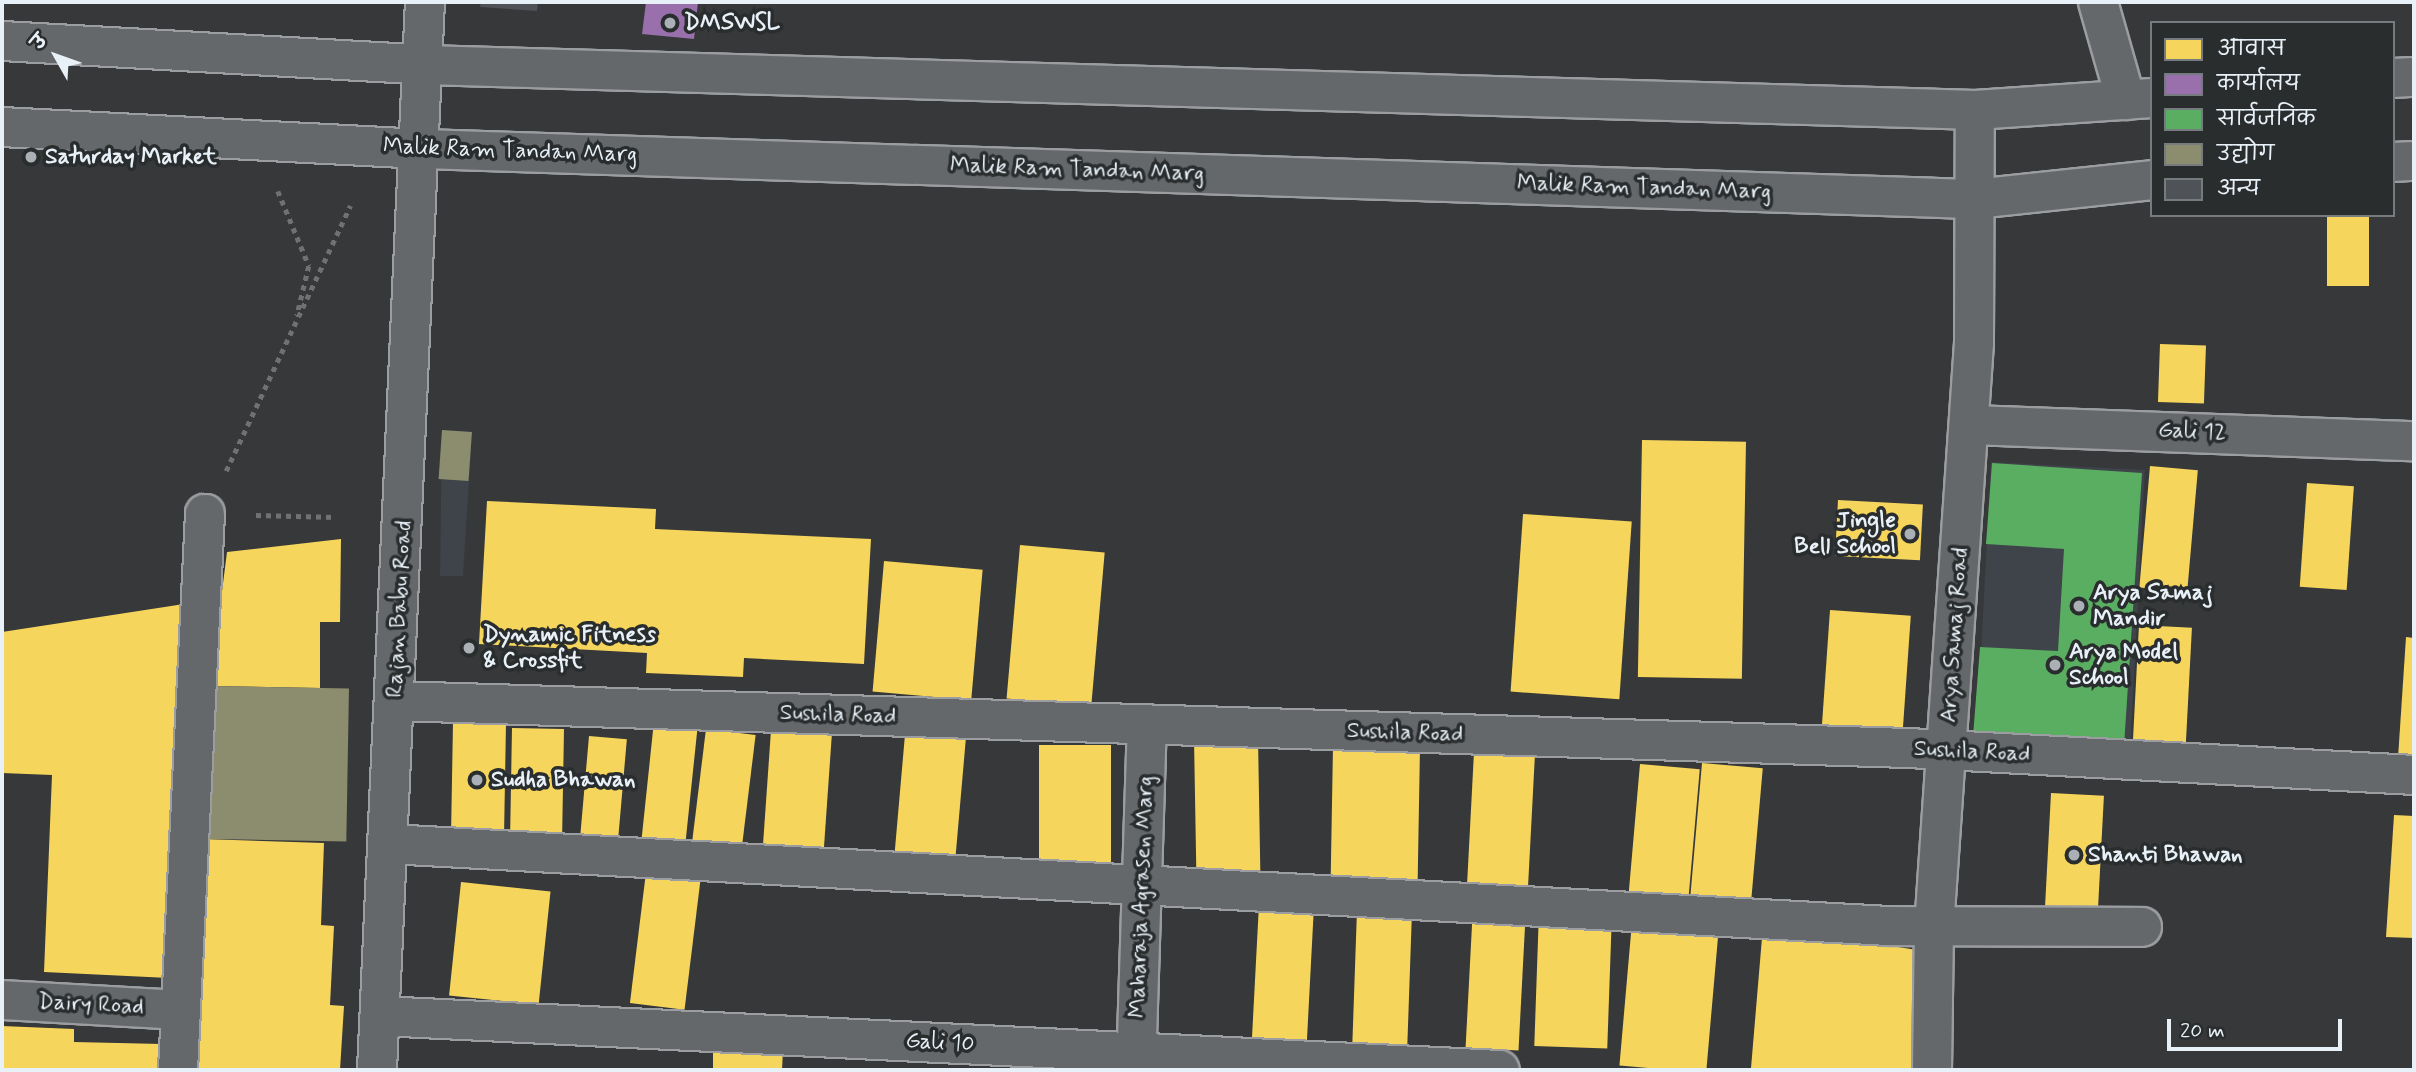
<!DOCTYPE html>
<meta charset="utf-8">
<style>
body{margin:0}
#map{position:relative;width:2416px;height:1072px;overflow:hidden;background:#36383a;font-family:Mynerve,"Playpen Sans Deva",sans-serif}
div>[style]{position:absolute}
.built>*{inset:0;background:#3f444a;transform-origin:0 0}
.homes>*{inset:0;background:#f6d55c;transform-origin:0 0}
.offices>*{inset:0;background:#9970ab}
.public>*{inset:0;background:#5aae61}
.industry>*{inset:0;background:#8c8c6e;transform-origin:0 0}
.building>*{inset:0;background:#4f5257}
.path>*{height:4.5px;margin-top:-2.25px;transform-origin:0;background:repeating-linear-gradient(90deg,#6f7172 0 5px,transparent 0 10px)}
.roads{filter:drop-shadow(2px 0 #9b9da0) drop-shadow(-2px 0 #9b9da0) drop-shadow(0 2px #9b9da0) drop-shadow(0 -2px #9b9da0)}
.minor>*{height:38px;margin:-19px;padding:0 19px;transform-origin:19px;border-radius:19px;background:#65686b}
.dots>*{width:19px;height:19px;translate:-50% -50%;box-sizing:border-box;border:4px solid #2a2d2e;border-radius:50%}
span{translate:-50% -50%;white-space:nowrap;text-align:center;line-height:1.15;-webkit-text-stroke:7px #2a2d2e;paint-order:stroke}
.poi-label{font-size:23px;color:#e8f1f8;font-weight:700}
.left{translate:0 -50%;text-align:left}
.right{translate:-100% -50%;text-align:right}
.street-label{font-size:23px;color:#e8f1f8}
.frame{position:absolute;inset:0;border:4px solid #e8f1f8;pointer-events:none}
.legend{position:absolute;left:2150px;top:21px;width:245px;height:196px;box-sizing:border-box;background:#2a2d2e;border:2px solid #767b7f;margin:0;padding:9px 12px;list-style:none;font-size:21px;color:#e8f1f8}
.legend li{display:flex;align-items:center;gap:14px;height:35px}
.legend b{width:35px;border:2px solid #767b7f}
.north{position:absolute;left:21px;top:21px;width:70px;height:70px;-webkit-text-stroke:5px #2a2d2e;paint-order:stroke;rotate:310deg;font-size:19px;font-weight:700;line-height:28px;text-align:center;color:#e8f1f8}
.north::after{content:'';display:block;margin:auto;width:24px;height:32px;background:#e8f1f8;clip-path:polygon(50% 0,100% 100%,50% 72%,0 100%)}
.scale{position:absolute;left:2167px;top:1019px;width:175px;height:32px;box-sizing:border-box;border:4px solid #e8f1f8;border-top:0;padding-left:9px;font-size:21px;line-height:24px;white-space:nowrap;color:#e8f1f8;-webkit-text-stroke:5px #2a2d2e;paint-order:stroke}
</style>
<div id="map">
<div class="built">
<div style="clip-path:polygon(442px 430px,472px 432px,463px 576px,440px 576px)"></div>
<div style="left:1991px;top:462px;width:154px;height:272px;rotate:3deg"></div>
</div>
<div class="homes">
<div style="left:2327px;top:215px;width:42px;height:71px"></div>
<div style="left:2160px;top:344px;width:46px;height:58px;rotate:2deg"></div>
<div style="left:1642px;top:440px;width:104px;height:237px;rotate:1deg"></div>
<div style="left:2150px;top:466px;width:48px;height:122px;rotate:5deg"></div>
<div style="left:2307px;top:483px;width:47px;height:104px;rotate:4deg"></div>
<div style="left:1838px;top:500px;width:85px;height:56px;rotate:3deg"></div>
<div style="clip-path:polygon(487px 501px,656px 509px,655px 529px,871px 539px,864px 664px,744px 658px,743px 677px,646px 673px,647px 653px,479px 644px)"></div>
<div style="left:1523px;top:514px;width:109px;height:178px;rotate:4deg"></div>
<div style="clip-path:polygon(341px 539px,340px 622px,320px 622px,320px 688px,210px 686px,227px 552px)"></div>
<div style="left:1020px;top:545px;width:85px;height:154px;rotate:5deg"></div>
<div style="left:884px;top:561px;width:99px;height:131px;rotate:5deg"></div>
<div style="clip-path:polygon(184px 604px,169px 978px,44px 972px,52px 775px,2px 773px,2px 632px)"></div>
<div style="left:1830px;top:610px;width:81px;height:119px;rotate:4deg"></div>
<div style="left:2139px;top:625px;width:53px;height:121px;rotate:3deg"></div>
<div style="clip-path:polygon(2406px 637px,2414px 638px,2414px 759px,2398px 758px)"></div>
<div style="left:772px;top:716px;width:61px;height:143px;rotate:4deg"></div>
<div style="left:654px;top:721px;width:44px;height:123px;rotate:6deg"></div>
<div style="left:453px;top:722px;width:53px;height:114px;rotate:1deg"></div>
<div style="left:906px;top:723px;width:61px;height:143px;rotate:5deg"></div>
<div style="left:512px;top:728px;width:52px;height:113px;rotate:1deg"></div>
<div style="left:706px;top:729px;width:50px;height:121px;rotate:7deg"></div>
<div style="left:589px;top:736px;width:38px;height:102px;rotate:5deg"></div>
<div style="left:1258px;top:738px;width:136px;height:64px;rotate:89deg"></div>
<div style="left:1039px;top:745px;width:72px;height:123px"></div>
<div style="left:1333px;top:746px;width:87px;height:132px;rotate:1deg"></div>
<div style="left:1474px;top:752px;width:61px;height:142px;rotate:3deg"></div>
<div style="left:1702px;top:763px;width:61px;height:143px;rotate:5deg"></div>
<div style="left:1640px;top:764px;width:60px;height:144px;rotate:5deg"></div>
<div style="left:2051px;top:793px;width:53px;height:121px;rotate:3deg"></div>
<div style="clip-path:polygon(2394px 815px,2414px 816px,2414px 938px,2386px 937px)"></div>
<div style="clip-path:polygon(203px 839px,324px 843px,321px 925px,334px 926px,330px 1005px,344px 1006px,340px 1070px,191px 1070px)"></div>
<div style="left:647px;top:864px;width:55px;height:140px;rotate:7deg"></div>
<div style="left:461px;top:882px;width:90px;height:114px;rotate:6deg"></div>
<div style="left:1259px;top:904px;width:55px;height:139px;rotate:3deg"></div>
<div style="left:1473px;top:906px;width:53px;height:142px;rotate:3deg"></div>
<div style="left:1357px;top:910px;width:55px;height:139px;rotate:2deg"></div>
<div style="left:1539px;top:911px;width:73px;height:135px;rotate:2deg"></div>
<div style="left:1632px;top:922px;width:87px;height:144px;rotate:5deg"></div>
<div style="clip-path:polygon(1763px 926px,1917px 950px,1915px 1070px,1751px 1068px)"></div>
<div style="clip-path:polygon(2px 1026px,74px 1029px,74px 1042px,162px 1044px,161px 1070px,2px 1070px)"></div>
<div style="clip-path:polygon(713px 1047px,783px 1050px,782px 1070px,713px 1070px)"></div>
</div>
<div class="offices">
<div style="clip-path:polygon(646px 2px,698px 2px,694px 39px,642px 34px)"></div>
</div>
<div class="public">
<div style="clip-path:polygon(1992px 463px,2142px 473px,2124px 746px,1973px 736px,1980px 647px,2058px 651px,2064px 549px,1986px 544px)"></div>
</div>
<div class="industry">
<div style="left:442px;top:430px;width:30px;height:49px;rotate:4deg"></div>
<div style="left:210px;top:686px;width:139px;height:153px;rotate:1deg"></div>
</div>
<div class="building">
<div style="clip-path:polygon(481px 2px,538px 2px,537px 11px,480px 7px)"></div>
</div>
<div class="path">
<div style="left:278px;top:191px;width:81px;rotate:67.5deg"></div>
<div style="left:309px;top:266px;width:51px;rotate:103.5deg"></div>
<div style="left:226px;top:471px;width:293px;rotate:-64.9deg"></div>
<div style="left:256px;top:515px;width:80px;rotate:1.4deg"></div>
</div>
<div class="roads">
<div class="minor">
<div style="left:2098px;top:2px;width:102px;rotate:74.1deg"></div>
<div style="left:2px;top:41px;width:424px;rotate:3.2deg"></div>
<div style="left:425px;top:65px;width:1551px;rotate:1.66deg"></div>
<div style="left:1975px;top:110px;width:177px;rotate:-3.9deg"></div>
<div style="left:2393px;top:78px;width:21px;rotate:-3deg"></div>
<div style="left:2px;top:127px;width:422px;rotate:3deg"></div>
<div style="left:423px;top:149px;width:1553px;rotate:1.85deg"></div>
<div style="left:1975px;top:199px;width:178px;rotate:-6.1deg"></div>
<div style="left:2393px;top:162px;width:21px;rotate:-3deg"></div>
<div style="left:1970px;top:425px;width:444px;rotate:2.1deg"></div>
<div style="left:395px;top:701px;width:1514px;rotate:1.78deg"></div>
<div style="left:1908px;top:748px;width:507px;rotate:3.05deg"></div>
<div style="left:389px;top:844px;width:1502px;rotate:3.13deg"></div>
<div style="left:1889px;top:926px;width:253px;rotate:0.2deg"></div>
<div style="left:2px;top:1000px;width:178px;rotate:3.2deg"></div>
<div style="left:380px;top:1016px;width:1121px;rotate:2.76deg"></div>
<div style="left:178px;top:1070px;width:557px;rotate:-87.22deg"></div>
<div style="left:377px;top:1070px;width:1069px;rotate:-87.43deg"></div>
<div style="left:1136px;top:1070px;width:346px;rotate:-88.2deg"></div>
<div style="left:1932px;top:1070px;width:142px;rotate:-89.2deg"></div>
<div style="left:1934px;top:928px;width:586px;rotate:-86.09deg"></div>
<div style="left:1974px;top:343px;width:233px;rotate:-89.8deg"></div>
</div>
</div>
<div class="dots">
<div style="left:670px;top:23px;background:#aab0b6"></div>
<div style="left:31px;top:157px;background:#aab0b6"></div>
<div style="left:1910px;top:534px;background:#aab0b6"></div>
<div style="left:2079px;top:606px;background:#aab0b6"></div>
<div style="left:469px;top:648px;background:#aab0b6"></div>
<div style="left:2055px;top:665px;background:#aab0b6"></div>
<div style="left:477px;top:780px;background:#aab0b6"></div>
<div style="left:2074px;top:855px;background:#aab0b6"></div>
</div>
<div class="poi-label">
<span class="left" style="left:684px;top:23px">DMSWSL</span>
<span class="left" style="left:45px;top:157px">Saturday Market</span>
<span class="right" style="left:1896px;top:534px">Jingle<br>Bell School</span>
<span class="left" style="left:2093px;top:606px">Arya Samaj<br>Mandir</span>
<span class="left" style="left:483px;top:648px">Dynamic Fitness<br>&amp; Crossfit</span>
<span class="left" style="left:2069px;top:665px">Arya Model<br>School</span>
<span class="left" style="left:491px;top:780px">Sudha Bhawan</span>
<span class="left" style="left:2088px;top:855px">Shanti Bhawan</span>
</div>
<div class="street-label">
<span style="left:510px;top:151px;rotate:2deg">Malik Ram Tandan Marg</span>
<span style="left:1077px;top:170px;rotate:2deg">Malik Ram Tandan Marg</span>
<span style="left:1644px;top:188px;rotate:2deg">Malik Ram Tandan Marg</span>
<span style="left:2192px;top:432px;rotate:2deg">Gali 12</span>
<span style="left:400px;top:609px;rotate:-87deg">Rajan Babu Road</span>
<span style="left:1955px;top:635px;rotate:-86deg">Arya Samaj Road</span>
<span style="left:838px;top:715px;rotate:2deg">Sushila Road</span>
<span style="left:1405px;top:733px;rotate:2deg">Sushila Road</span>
<span style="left:1972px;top:752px;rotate:3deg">Sushila Road</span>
<span style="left:1142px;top:897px;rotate:-88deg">Maharaja Agrasen Marg</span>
<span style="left:91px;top:1005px;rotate:3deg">Dairy Road</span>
<span style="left:940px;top:1043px;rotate:3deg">Gali 10</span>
</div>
<div class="frame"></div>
<ul class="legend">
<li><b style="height:19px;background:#f6d55c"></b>आवास</li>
<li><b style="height:19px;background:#9970ab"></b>कार्यालय</li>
<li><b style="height:19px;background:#5aae61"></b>सार्वजनिक</li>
<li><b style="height:19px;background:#8c8c6e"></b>उद्योग</li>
<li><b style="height:19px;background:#4f5257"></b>अन्य</li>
</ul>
<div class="north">उ</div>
<div class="scale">20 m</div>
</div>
